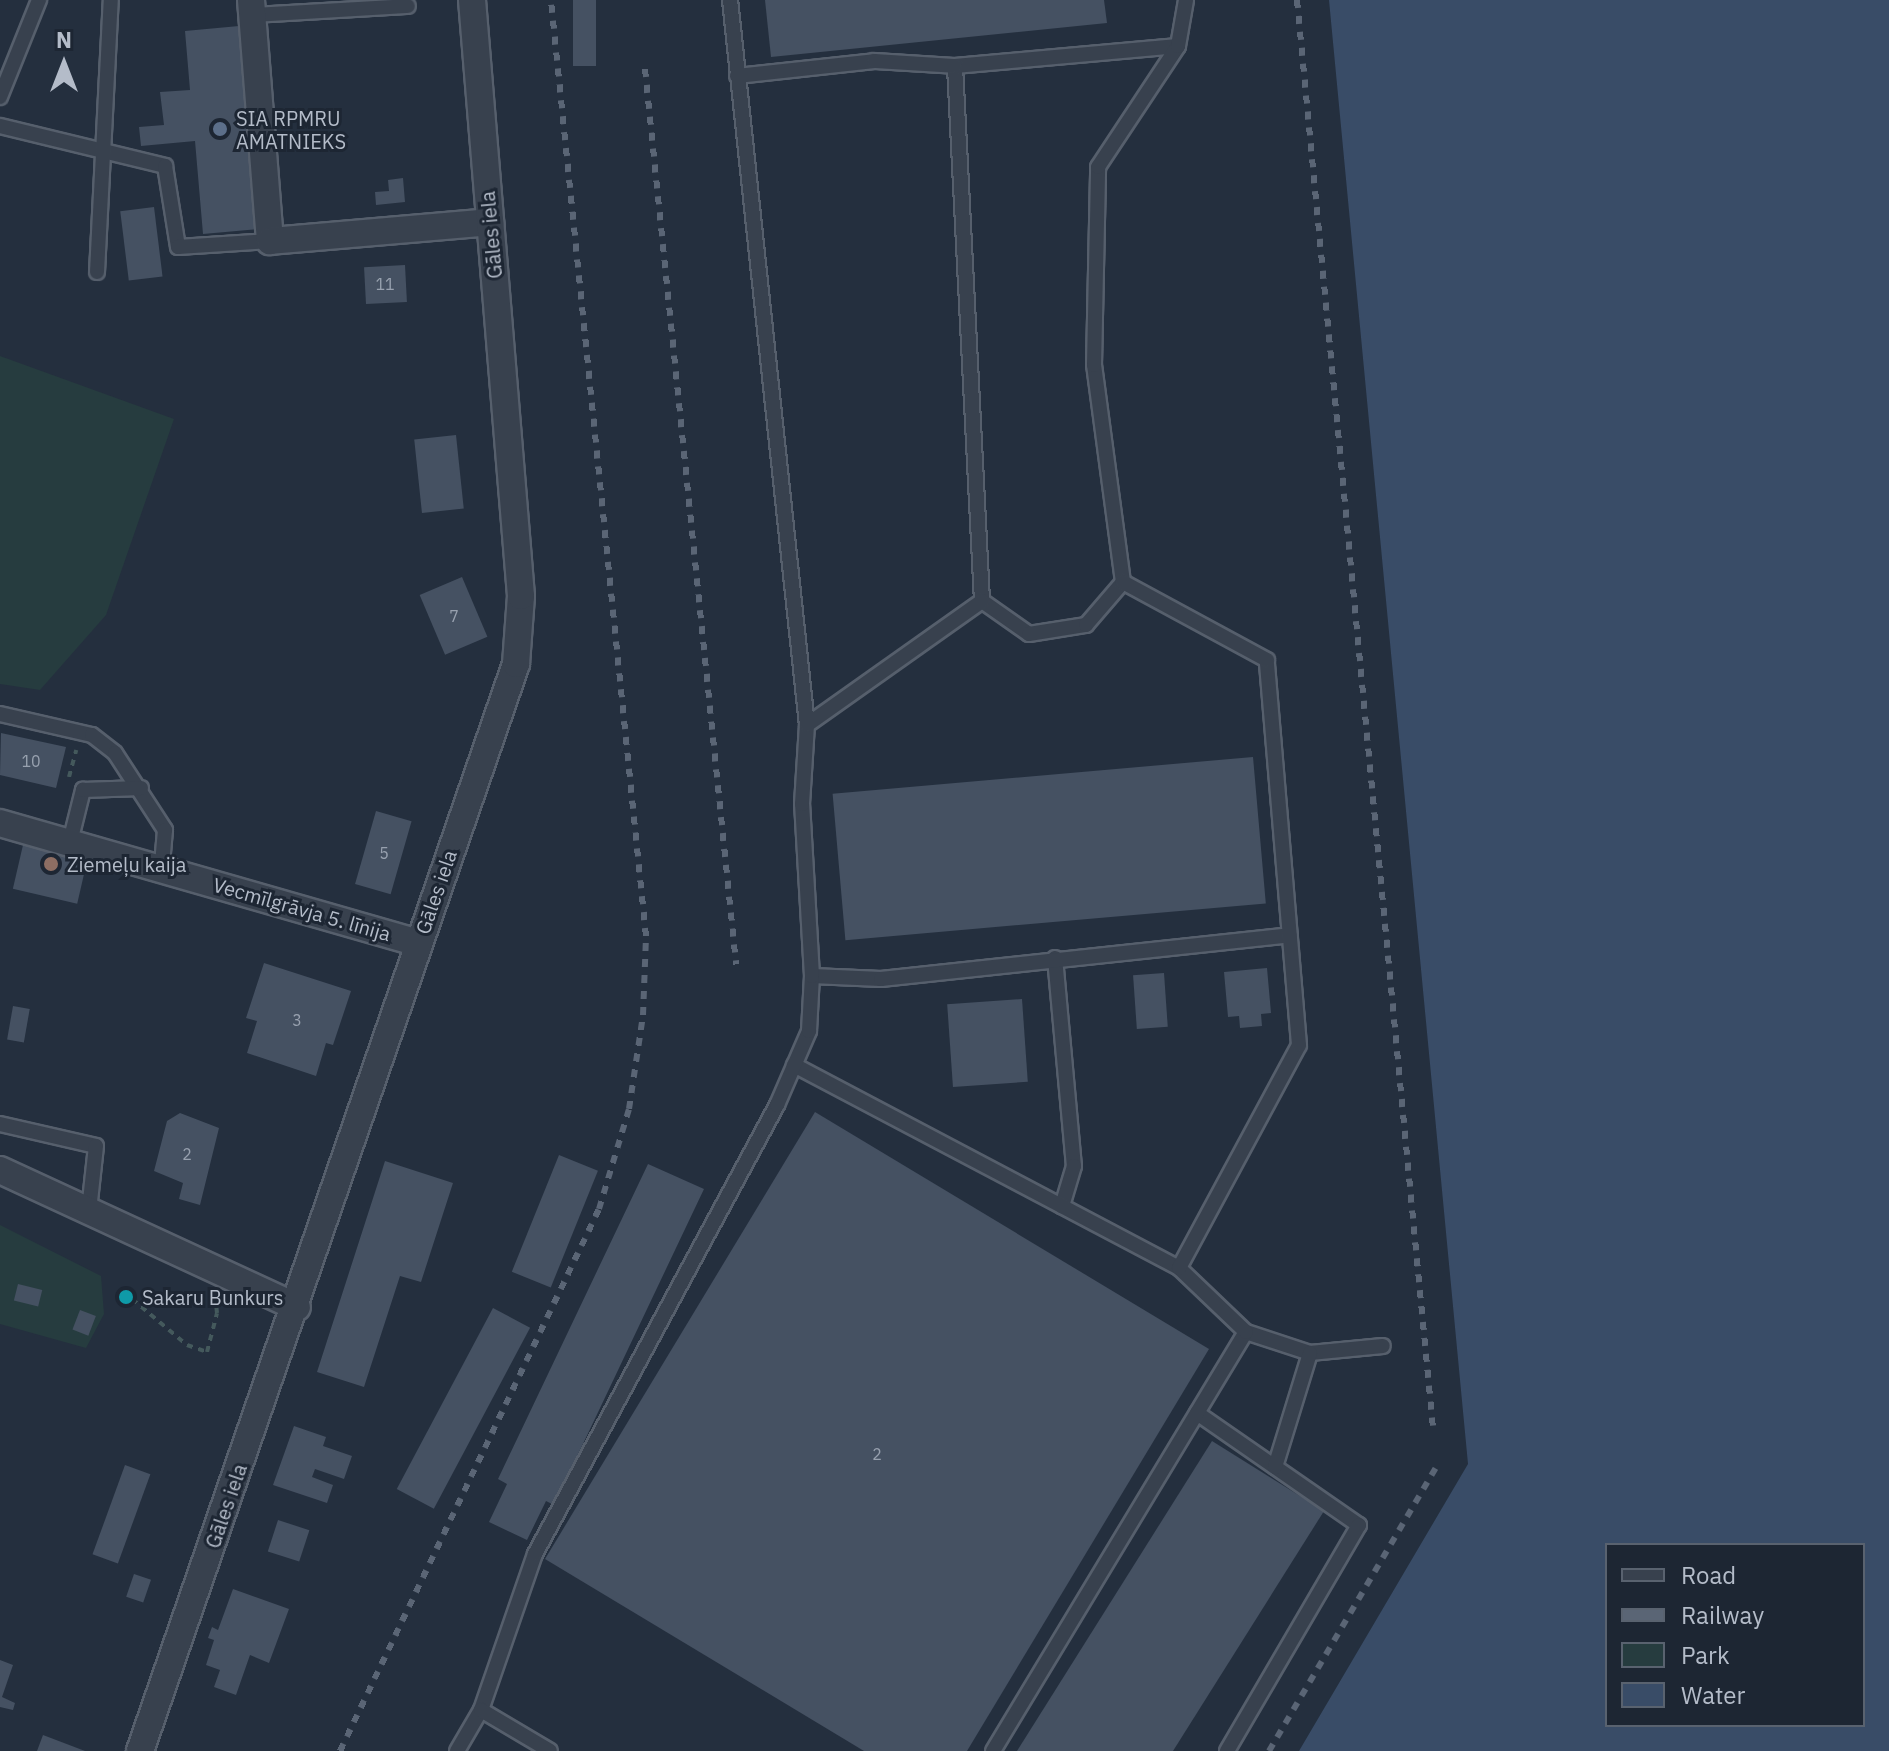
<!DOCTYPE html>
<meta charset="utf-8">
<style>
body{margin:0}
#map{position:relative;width:1889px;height:1751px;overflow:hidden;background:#242f3e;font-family:"IBM Plex Sans",sans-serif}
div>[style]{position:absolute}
.green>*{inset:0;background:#263c3f}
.water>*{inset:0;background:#394c67}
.building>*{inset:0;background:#455162;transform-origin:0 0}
.path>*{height:4px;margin-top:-2px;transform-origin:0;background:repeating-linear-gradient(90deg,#44595c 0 6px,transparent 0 12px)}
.roads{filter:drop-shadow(2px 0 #565f6c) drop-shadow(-2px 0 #565f6c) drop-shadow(0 2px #565f6c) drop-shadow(0 -2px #565f6c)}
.lane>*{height:14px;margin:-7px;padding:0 7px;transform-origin:7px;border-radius:7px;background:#38414e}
.street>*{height:26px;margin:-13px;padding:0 13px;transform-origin:13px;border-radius:13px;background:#38414e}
.rail>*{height:6px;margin-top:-3px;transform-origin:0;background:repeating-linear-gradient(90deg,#5a6575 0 8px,transparent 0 16px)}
.dots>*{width:22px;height:22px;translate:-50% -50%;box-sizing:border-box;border:4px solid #1d2633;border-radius:50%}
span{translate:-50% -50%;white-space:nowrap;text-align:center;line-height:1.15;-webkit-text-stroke:6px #1d2633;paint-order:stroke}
.number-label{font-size:16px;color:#98a1af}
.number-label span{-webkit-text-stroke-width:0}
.poi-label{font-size:20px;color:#b4bcc9}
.left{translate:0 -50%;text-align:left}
.street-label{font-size:20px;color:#b4bcc9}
.legend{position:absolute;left:1605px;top:1543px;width:260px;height:184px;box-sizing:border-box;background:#1d2633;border:2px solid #59626f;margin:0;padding:10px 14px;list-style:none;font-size:24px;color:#b4bcc9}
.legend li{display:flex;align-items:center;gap:16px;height:40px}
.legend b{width:40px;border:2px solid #59626f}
.north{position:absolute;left:24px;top:24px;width:80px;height:80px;-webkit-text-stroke:6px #1d2633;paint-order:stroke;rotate:0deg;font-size:22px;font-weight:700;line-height:32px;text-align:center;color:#b4bcc9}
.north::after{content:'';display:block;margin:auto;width:28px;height:36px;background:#b4bcc9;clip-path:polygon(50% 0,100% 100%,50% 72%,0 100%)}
</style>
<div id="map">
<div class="green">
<div style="clip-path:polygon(0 356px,174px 419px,106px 615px,40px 690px,0 684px)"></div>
<div style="clip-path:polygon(0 1225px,101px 1276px,104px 1314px,86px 1348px,0 1324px)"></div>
</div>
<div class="water">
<div style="clip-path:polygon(evenodd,1329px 0,1889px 0,1889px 1751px,1299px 1751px,1468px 1464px,1329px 0,1607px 1545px,1863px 1545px,1863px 1725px,1607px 1725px,1607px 1545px)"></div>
</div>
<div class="building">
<div style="left:573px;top:0;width:23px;height:66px"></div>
<div style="clip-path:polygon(765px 0,1104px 0,1107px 23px,771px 57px)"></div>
<div style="clip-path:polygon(239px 26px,258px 229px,203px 234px,195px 141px,141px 146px,139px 127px,164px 125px,160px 92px,190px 90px,185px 31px)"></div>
<div style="clip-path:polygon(403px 178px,405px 202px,376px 205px,375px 192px,389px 191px,388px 180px)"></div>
<div style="left:154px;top:207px;width:70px;height:34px;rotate:83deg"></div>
<div style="left:405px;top:265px;width:37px;height:41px;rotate:87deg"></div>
<div style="left:456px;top:435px;width:74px;height:42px;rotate:84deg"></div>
<div style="left:462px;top:577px;width:65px;height:46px;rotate:67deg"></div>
<div style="clip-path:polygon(1px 733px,66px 747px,56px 788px,0 775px)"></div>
<div style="left:1253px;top:757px;width:147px;height:422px;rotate:85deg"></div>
<div style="left:376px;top:811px;width:37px;height:76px;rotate:16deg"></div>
<div style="left:23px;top:845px;width:66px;height:45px;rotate:13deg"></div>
<div style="clip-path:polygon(264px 963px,351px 991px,333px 1045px,326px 1043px,316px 1076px,247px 1053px,257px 1021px,246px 1018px)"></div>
<div style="clip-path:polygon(1267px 968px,1271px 1013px,1261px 1014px,1262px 1026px,1240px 1028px,1239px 1016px,1228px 1017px,1224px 972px)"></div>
<div style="left:1164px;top:973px;width:54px;height:31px;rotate:86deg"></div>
<div style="left:1022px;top:999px;width:83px;height:75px;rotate:86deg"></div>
<div style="left:13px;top:1006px;width:17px;height:34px;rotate:10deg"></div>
<div style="clip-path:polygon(815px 1112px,1209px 1349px,967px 1751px,864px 1751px,545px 1559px)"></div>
<div style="clip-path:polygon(180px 1113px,219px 1128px,200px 1205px,179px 1199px,183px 1183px,154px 1171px,167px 1121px)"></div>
<div style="left:559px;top:1155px;width:42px;height:126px;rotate:22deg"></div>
<div style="clip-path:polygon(385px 1161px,453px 1183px,421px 1282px,400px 1276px,364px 1387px,317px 1372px)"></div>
<div style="clip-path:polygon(648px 1164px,704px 1189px,554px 1505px,546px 1501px,527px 1540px,489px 1522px,507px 1484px,498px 1479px)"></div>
<div style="left:18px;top:1284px;width:25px;height:17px;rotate:14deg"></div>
<div style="left:493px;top:1308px;width:42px;height:205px;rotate:28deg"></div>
<div style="left:80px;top:1310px;width:17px;height:21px;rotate:21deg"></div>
<div style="clip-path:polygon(294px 1426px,326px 1437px,323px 1446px,352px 1456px,344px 1479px,315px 1469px,312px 1477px,333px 1485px,327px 1503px,273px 1485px)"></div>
<div style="clip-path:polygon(1212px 1441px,1324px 1511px,1173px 1751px,1017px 1751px)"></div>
<div style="left:125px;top:1465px;width:27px;height:95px;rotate:20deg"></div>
<div style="left:278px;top:1520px;width:33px;height:33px;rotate:18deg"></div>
<div style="left:134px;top:1574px;width:18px;height:24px;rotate:19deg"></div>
<div style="clip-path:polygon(233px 1589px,289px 1609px,269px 1663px,250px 1655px,236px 1695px,214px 1687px,220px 1670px,206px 1665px,214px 1640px,208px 1638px,212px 1627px,218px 1630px)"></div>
<div style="clip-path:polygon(0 1660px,13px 1665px,2px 1697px,15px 1703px,13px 1710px,0 1707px)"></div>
<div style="clip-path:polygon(43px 1735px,85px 1751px,37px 1751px)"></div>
</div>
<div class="path">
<div style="left:69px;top:777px;width:28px;rotate:-75deg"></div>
<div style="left:132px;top:1299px;width:72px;rotate:39.9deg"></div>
<div style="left:187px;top:1345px;width:21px;rotate:19deg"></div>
<div style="left:207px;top:1352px;width:40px;rotate:-75.6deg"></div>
<div style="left:217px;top:1313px;width:18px;rotate:-96deg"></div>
</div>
<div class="roads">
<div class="lane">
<div style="left:252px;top:15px;width:156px;rotate:-3.3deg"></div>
<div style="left:1178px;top:46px;width:224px;rotate:174.9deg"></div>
<div style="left:955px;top:66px;width:536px;rotate:87.11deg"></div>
<div style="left:982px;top:601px;width:57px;rotate:35.1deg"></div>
<div style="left:1029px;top:634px;width:58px;rotate:-9deg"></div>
<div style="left:1086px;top:625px;width:57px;rotate:-49.3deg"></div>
<div style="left:1123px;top:582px;width:219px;rotate:-97.6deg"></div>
<div style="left:1094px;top:365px;width:198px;rotate:-88.8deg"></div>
<div style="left:1098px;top:167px;width:145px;rotate:-56.5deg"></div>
<div style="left:1178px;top:46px;width:47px;rotate:-80.1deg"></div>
<div style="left:737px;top:76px;width:138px;rotate:-6.2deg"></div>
<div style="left:874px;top:61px;width:81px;rotate:3.5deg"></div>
<div style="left:0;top:97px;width:105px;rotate:-68.1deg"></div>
<div style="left:0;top:126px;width:170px;rotate:13.6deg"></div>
<div style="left:165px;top:166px;width:82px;rotate:80.9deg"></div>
<div style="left:178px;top:247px;width:92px;rotate:-3.7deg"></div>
<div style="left:97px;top:272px;width:272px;rotate:-87.1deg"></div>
<div style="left:0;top:714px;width:94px;rotate:12.9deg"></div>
<div style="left:92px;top:735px;width:29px;rotate:38deg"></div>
<div style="left:115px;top:753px;width:92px;rotate:57deg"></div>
<div style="left:165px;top:830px;width:38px;rotate:95deg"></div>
<div style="left:807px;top:725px;width:214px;rotate:-35.3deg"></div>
<div style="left:70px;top:842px;width:54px;rotate:-76deg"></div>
<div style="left:83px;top:790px;width:58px;rotate:-2deg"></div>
<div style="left:1055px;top:958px;width:209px;rotate:84.8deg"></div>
<div style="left:1074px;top:1166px;width:42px;rotate:106.7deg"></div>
<div style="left:812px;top:976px;width:69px;rotate:2.5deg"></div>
<div style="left:881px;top:979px;width:411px;rotate:-6.1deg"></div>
<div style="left:794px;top:1065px;width:435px;rotate:27.8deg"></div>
<div style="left:0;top:1124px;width:98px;rotate:12.9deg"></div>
<div style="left:96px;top:1146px;width:64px;rotate:96.2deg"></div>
<div style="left:1246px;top:1332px;width:67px;rotate:18.2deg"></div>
<div style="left:1310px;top:1353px;width:73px;rotate:-5.5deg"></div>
<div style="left:1197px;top:1413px;width:197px;rotate:34.7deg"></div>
<div style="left:1359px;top:1525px;width:262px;rotate:120.3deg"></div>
<div style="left:1275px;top:1467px;width:119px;rotate:-72.9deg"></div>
<div style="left:481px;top:1710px;width:165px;rotate:-70.9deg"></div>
<div style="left:535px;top:1554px;width:510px;rotate:-61.68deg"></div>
<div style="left:777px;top:1105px;width:81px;rotate:-66.6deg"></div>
<div style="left:809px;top:1031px;width:55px;rotate:-86.9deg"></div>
<div style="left:812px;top:976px;width:172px;rotate:-93.3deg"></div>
<div style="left:802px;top:804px;width:79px;rotate:-86.4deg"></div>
<div style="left:807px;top:725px;width:729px;rotate:-96.06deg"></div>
<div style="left:457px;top:1751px;width:48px;rotate:-59.7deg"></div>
<div style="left:481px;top:1710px;width:80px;rotate:30.7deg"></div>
<div style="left:993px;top:1751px;width:489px;rotate:-58.9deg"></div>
<div style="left:1246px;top:1332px;width:93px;rotate:-136.3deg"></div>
<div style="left:1179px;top:1268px;width:253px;rotate:-61.7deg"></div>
<div style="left:1299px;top:1045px;width:386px;rotate:-94.8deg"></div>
<div style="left:1267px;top:660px;width:164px;rotate:-151.6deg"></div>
</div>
<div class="street">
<div style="left:251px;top:0;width:242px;rotate:85.5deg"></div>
<div style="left:270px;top:241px;width:221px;rotate:-4.9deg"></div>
<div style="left:0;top:823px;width:436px;rotate:16deg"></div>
<div style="left:0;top:1170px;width:327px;rotate:24.8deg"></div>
<div style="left:140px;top:1751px;width:1150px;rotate:-70.92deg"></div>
<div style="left:516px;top:664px;width:68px;rotate:-85.8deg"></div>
<div style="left:521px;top:596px;width:598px;rotate:-94.7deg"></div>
</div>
</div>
<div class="rail">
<div style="left:1297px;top:0;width:1433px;rotate:84.56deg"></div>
<div style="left:645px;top:69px;width:900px;rotate:84.19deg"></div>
<div style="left:340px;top:1751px;width:601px;rotate:-64.46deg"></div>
<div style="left:599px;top:1209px;width:104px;rotate:-73.3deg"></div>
<div style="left:629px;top:1109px;width:95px;rotate:-81.5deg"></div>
<div style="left:643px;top:1015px;width:79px;rotate:-87.8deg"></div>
<div style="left:646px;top:936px;width:941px;rotate:-95.8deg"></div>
<div style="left:1269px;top:1751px;width:329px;rotate:-59.5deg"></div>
</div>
<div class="dots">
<div style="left:220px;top:129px;background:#5c6f8a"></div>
<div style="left:51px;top:864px;background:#8d6e63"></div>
<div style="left:126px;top:1297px;background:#0f9aa8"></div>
</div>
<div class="number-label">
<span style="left:385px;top:284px">11</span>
<span style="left:454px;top:616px">7</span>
<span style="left:31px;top:761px">10</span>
<span style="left:384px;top:853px">5</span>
<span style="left:297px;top:1020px">3</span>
<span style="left:187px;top:1154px">2</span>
<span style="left:877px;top:1454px">2</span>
</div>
<div class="poi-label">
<span class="left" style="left:236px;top:130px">SIA RPMRU<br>AMATNIEKS</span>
<span class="left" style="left:67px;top:864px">Ziemeļu kaija</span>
<span class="left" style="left:142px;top:1297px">Sakaru Bunkurs</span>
</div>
<div class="street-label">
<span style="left:491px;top:235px;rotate:-95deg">Gāles iela</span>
<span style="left:436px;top:892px;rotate:-71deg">Gāles iela</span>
<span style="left:302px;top:909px;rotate:16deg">Vecmīlgrāvja 5. līnija</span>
<span style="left:226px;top:1506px;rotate:-71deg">Gāles iela</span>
</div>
<ul class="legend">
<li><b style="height:10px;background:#38414e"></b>Road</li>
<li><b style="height:10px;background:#5a6575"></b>Railway</li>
<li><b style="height:22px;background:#263c3f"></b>Park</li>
<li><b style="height:22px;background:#394c67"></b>Water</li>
</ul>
<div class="north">N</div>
</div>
